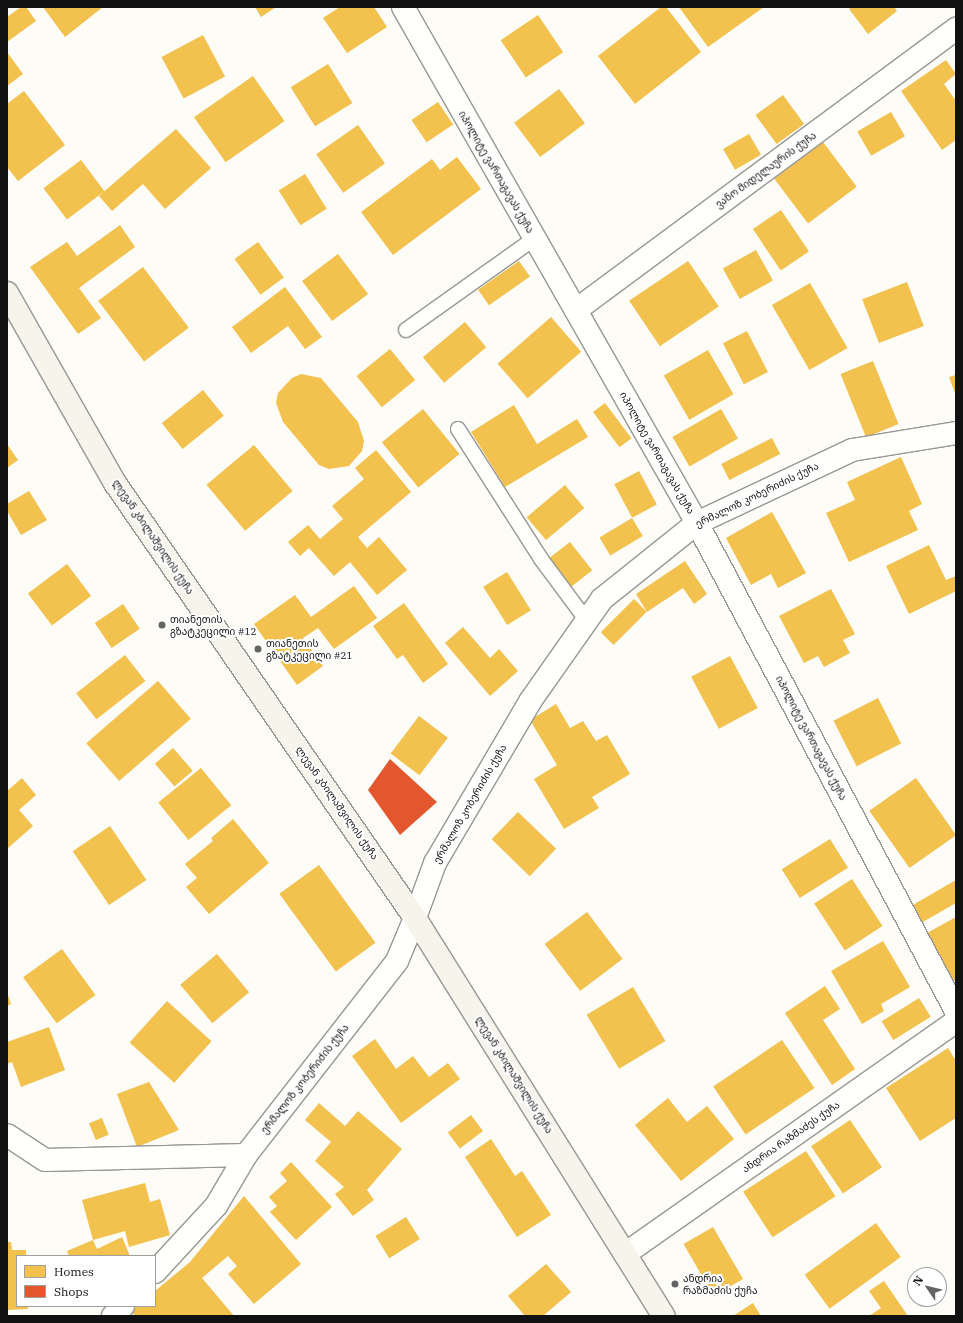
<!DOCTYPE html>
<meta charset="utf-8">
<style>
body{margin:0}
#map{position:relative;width:963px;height:1323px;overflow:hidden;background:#fdfcf7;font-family:"IBM Plex Serif","Noto Sans Georgian",serif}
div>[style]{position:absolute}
.homes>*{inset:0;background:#f2c14e;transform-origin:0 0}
.shops>*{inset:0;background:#e4572e}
.roads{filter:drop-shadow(1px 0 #979795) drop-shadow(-1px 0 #979795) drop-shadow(0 1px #979795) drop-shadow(0 -1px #979795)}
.service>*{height:14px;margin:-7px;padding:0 7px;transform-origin:7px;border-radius:7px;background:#fffffe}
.minor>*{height:22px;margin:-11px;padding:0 11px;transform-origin:11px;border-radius:11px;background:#fffffe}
.tertiary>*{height:22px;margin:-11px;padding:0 11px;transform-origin:11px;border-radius:11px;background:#fffffe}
.secondary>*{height:22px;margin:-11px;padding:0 11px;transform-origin:11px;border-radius:11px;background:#f6f4eb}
.dots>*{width:11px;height:11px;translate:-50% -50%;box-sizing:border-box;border:2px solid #fff;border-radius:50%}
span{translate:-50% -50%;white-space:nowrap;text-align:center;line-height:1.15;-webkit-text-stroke:4px #fff;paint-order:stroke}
.street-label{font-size:10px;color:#111}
.poi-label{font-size:10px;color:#111}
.left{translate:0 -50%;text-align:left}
.frame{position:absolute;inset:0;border:8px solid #111;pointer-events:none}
.legend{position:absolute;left:16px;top:1255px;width:140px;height:52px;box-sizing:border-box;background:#fff;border:1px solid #a0a0a0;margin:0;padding:5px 7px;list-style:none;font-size:12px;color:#111}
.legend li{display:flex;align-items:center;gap:8px;height:20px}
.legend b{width:20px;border:1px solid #a0a0a0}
.north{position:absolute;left:907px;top:1267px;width:40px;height:40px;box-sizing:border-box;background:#fff;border:1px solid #a0a0a0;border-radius:50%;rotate:305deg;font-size:11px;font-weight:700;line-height:16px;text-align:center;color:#111}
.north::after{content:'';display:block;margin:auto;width:14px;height:18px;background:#646362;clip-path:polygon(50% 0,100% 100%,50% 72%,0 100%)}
</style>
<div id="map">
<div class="homes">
<div style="clip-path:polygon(21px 7px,26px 7px,36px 21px,7px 42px,7px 17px)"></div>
<div style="clip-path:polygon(43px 7px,103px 7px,65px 37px)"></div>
<div style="clip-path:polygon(255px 7px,276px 7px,261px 17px)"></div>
<div style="clip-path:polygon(340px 7px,374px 7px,387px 27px,347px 53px,323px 18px)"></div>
<div style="clip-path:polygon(661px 7px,666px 7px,701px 52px,635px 104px,598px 56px)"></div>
<div style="clip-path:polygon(679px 7px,764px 7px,708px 47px)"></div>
<div style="clip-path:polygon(852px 7px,894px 7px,897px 11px,868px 34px,849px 9px)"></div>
<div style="left:538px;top:15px;width:45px;height:45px;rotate:56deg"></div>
<div style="left:203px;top:35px;width:47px;height:47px;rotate:62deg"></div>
<div style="clip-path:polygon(7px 52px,23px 74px,7px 86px)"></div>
<div style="clip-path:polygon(946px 60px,956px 74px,944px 84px,956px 101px,956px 140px,942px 150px,901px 91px)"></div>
<div style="left:328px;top:64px;width:46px;height:44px;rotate:58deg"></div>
<div style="left:253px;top:76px;width:55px;height:72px;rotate:55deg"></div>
<div style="left:559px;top:89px;width:43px;height:56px;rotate:53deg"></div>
<div style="clip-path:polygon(24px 91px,65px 145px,18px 181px,7px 167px,7px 104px)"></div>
<div style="left:783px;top:95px;width:36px;height:34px;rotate:54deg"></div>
<div style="left:438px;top:102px;width:27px;height:32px;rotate:56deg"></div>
<div style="left:891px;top:112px;width:28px;height:39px;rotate:60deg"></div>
<div style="left:358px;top:125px;width:47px;height:51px;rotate:55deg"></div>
<div style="clip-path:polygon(176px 129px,211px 168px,165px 209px,143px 184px,112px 211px,99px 196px)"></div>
<div style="left:749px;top:134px;width:24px;height:30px;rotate:60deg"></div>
<div style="left:823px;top:142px;width:56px;height:61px;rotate:53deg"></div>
<div style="clip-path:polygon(457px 157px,481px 189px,393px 255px,361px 212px,432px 159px,440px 170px)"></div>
<div style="left:81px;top:160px;width:39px;height:47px;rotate:53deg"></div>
<div style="left:305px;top:174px;width:41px;height:31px;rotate:58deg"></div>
<div style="left:781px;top:210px;width:50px;height:34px;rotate:56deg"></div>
<div style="clip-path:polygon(120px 225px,135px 247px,79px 288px,101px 318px,78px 334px,30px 267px,67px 242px,77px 256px)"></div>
<div style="left:258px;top:242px;width:44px;height:29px;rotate:54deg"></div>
<div style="left:756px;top:250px;width:35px;height:38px;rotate:61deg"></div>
<div style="left:338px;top:254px;width:50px;height:45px;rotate:53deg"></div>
<div style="left:519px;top:261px;width:19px;height:50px;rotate:55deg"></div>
<div style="left:688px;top:261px;width:55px;height:71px;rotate:56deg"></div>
<div style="left:143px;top:267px;width:76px;height:56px;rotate:53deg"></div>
<div style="left:907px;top:282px;width:47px;height:48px;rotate:69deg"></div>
<div style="left:810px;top:283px;width:75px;height:44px;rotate:60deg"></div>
<div style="clip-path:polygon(285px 287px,322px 337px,305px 349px,288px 326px,251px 353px,232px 327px)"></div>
<div style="left:551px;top:317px;width:46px;height:71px;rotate:49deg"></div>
<div style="left:465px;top:322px;width:33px;height:55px;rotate:50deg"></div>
<div style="left:747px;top:331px;width:46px;height:27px;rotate:63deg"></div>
<div style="left:390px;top:349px;width:40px;height:43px;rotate:51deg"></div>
<div style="left:708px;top:350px;width:51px;height:51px;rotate:60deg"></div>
<div style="left:873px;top:361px;width:68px;height:35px;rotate:68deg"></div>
<div style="clip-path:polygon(301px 374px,321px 378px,358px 422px,364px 441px,362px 451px,349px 466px,329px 469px,319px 465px,283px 422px,276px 403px,278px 393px,292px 378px)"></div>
<div style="clip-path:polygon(956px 375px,956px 396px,949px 377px)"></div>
<div style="left:203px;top:390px;width:33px;height:53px;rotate:51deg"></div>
<div style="left:605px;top:403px;width:44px;height:15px;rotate:53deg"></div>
<div style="clip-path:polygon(514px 405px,537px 444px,577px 419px,588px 437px,505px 487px,471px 432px)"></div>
<div style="left:423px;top:409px;width:58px;height:53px;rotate:51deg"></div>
<div style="left:721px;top:409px;width:34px;height:56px;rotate:60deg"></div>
<div style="left:772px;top:438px;width:18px;height:57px;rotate:63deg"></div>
<div style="clip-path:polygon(7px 444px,18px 460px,7px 468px)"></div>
<div style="left:254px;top:445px;width:60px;height:62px;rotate:50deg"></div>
<div style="clip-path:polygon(376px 450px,411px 492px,358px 537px,367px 548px,379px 537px,407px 570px,377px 595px,350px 562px,334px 576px,309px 548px,300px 556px,288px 542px,308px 525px,320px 539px,343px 519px,332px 506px,364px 479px,355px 468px)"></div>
<div style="clip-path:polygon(901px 457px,922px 504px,909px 511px,918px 530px,849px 562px,826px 513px,855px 500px,847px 482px)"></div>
<div style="left:639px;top:471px;width:38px;height:28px;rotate:62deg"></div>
<div style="left:565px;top:485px;width:30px;height:50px;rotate:50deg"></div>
<div style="clip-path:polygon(29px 491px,47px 520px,21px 535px,7px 511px,7px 504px)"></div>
<div style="clip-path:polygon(772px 512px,806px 573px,778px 588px,771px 574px,751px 585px,726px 538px)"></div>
<div style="left:632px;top:518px;width:21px;height:38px;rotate:59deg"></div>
<div style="left:570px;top:542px;width:36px;height:29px;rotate:52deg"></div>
<div style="clip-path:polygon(929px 545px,946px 580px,956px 576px,956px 591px,909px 614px,886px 566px)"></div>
<div style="clip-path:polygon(685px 561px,707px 594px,694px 604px,683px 588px,647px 612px,636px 594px)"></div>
<div style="left:67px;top:564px;width:40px;height:49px;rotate:53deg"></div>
<div style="left:507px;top:572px;width:45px;height:28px;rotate:58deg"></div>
<div style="clip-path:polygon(354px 586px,377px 618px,334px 649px,318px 628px,303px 638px,323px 666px,297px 685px,254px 624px,295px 595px,311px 617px)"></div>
<div style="clip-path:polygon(831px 589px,855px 634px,843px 640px,850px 653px,824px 667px,818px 656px,804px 663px,779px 616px)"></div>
<div style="left:634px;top:599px;width:18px;height:47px;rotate:45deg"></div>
<div style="clip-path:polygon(404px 603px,448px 664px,423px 683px,403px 655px,397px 659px,373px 626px)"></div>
<div style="left:123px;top:604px;width:30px;height:34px;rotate:56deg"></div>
<div style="clip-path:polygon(463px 627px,490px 658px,499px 649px,518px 671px,490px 696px,445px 643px)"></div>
<div style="left:125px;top:655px;width:33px;height:62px;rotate:52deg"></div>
<div style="left:730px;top:656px;width:59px;height:44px;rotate:62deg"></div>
<div style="left:158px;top:681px;width:50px;height:95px;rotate:49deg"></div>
<div style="left:878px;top:698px;width:51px;height:50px;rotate:63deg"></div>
<div style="clip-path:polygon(556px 704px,570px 728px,583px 721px,596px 741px,607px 735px,630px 774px,592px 797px,599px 808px,564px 829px,534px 779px,557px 765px,530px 720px)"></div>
<div style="left:419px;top:716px;width:36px;height:47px;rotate:37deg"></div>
<div style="left:173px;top:748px;width:30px;height:24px;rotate:49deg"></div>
<div style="left:201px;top:768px;width:48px;height:55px;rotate:51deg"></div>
<div style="clip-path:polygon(22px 778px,36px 795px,19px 810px,33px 826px,7px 849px,7px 791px)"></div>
<div style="left:916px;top:778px;width:70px;height:57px;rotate:55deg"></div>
<div style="left:518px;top:812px;width:53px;height:38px;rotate:44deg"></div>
<div style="clip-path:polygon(233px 819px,269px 863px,209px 914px,186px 887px,197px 878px,185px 864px,213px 841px,211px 838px)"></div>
<div style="left:110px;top:826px;width:65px;height:45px;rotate:56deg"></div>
<div style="left:830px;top:839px;width:34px;height:57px;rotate:58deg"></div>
<div style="left:319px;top:865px;width:96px;height:49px;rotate:54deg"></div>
<div style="left:852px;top:879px;width:56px;height:45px;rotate:57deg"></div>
<div style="clip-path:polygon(956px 880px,956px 903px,921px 923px,911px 906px)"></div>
<div style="left:587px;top:912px;width:59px;height:53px;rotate:53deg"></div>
<div style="clip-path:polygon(956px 917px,956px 980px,954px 981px,927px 933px)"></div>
<div style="clip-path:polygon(883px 941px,910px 987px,881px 1004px,884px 1011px,862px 1024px,831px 971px)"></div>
<div style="left:62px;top:949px;width:57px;height:48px;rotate:54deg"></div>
<div style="left:217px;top:954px;width:50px;height:48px;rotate:50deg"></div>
<div style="clip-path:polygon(825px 986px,840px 1009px,823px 1020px,855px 1069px,832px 1085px,785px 1013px)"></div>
<div style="left:633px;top:987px;width:63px;height:54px;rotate:59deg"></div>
<div style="clip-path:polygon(7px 992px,11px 1004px,7px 1006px)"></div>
<div style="left:919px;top:998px;width:22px;height:44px;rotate:58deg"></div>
<div style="left:167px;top:1001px;width:60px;height:56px;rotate:42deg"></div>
<div style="clip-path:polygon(49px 1027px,65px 1070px,21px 1087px,12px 1062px,7px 1064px,7px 1042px)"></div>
<div style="clip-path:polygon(375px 1039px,396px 1069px,413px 1056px,429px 1077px,448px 1063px,460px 1079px,401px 1123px,352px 1056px)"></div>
<div style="left:782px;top:1040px;width:58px;height:83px;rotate:56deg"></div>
<div style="clip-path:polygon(948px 1048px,956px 1061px,956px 1118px,920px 1141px,886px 1088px)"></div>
<div style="clip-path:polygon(149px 1082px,179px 1130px,137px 1147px,117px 1094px)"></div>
<div style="clip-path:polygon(668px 1098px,687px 1122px,707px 1106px,734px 1139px,681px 1181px,635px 1125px)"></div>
<div style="clip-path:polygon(319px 1103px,345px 1126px,358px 1111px,402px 1149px,367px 1190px,374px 1200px,353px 1216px,335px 1194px,344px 1187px,315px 1161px,331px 1142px,305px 1120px)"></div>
<div style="left:471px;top:1115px;width:20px;height:29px;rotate:53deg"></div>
<div style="left:102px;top:1118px;width:18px;height:14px;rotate:68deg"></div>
<div style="left:850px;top:1120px;width:57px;height:47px;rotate:56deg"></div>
<div style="clip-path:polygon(491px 1139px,515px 1176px,522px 1171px,551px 1215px,517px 1237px,465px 1157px)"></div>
<div style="left:806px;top:1151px;width:54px;height:75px;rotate:57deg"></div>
<div style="clip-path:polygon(291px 1162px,332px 1207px,296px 1240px,270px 1212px,277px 1206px,269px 1197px,287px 1181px,280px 1173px)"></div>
<div style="clip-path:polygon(145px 1183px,150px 1202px,160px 1199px,170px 1235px,129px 1247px,125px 1231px,93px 1240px,82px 1200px)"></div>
<div style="clip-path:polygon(244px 1196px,301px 1264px,254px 1304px,228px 1274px,237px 1266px,228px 1256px,202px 1278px,234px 1316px,135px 1316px,131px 1311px,137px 1306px,155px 1306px,155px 1291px,190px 1262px)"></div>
<div style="left:406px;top:1217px;width:26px;height:36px;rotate:58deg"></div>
<div style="left:876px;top:1223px;width:42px;height:88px;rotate:54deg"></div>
<div style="left:713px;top:1227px;width:60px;height:34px;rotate:60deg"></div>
<div style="clip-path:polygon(122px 1237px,130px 1256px,69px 1256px,67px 1251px,93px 1240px,97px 1249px)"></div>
<div style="clip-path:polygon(7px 1242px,11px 1242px,12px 1250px,26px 1250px,26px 1256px,17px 1256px,17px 1306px,28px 1306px,28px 1309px,7px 1310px)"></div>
<div style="clip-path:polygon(546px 1264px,571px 1292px,543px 1316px,525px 1316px,508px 1296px)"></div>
<div style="clip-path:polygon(884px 1281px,908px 1316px,869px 1316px,881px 1308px,869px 1291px)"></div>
<div style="clip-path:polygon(753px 1303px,761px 1316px,733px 1316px)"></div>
</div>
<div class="shops">
<div style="clip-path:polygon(390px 759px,437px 802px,400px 835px,368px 790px)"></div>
</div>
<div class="roads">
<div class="service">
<div style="left:406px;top:330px;width:158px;rotate:-35.5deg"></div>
<div style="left:458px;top:429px;width:154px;rotate:57.4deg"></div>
<div style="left:541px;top:559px;width:77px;rotate:53.4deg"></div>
</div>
<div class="minor">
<div style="left:403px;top:7px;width:594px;rotate:60.33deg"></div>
<div style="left:697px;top:523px;width:552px;rotate:62.04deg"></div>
<div style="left:576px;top:310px;width:473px;rotate:-36.5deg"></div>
<div style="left:415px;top:918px;width:59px;rotate:-70deg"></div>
<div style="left:435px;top:863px;width:189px;rotate:-59.5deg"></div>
<div style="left:531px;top:700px;width:123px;rotate:-54.9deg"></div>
<div style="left:602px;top:599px;width:122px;rotate:-38.7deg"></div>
<div style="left:697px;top:523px;width:171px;rotate:-25.2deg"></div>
<div style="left:852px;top:450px;width:105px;rotate:-9.3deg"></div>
<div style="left:625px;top:1254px;width:405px;rotate:-35.1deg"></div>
<div style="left:155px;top:1272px;width:90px;rotate:-47.3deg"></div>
<div style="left:216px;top:1206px;width:59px;rotate:-59.5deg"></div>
<div style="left:113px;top:1316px;width:14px;rotate:-45deg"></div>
</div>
<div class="tertiary">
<div style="left:7px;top:1135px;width:45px;rotate:33.3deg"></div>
<div style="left:45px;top:1160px;width:201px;rotate:-1.4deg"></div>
<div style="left:246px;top:1155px;width:246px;rotate:-52.1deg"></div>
<div style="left:397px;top:961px;width:47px;rotate:-67.3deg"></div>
</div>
<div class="secondary">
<div style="left:7px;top:293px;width:219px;rotate:60.4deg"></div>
<div style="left:115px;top:483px;width:528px;rotate:55.41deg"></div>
<div style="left:415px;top:918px;width:469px;rotate:58deg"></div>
</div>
</div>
<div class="dots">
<div style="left:162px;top:625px;background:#646362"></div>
<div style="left:258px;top:649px;background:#646362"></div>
<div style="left:675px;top:1284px;background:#646362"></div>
</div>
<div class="street-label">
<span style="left:766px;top:170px;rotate:-36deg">ვანო მიდელაურის ქუჩა</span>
<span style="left:496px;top:172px;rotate:60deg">იპოლიტე ვართაგავას ქუჩა</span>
<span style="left:657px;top:453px;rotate:60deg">იპოლიტე ვართაგავას ქუჩა</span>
<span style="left:757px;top:495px;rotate:-26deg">ერმალოზ კობერიძის ქუჩა</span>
<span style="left:153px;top:537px;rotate:56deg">ლევან კბილაშვილის ქუჩა</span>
<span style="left:811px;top:738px;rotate:62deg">იპოლიტე ვართაგავას ქუჩა</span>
<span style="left:337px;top:803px;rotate:55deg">ლევან კბილაშვილის ქუჩა</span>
<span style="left:470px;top:804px;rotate:-60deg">ერმალოზ კობერიძის ქუჩა</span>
<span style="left:514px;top:1075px;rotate:58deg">ლევან კბილაშვილის ქუჩა</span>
<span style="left:305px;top:1079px;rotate:-52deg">ერმალოზ კობერიძის ქუჩა</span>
<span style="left:791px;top:1137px;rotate:-35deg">ანდრია რაზმაძეს ქუჩა</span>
</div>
<div class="poi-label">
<span class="left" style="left:170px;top:625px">თიანეთის<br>გზატკეცილი #12</span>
<span class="left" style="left:266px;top:649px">თიანეთის<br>გზატკეცილი #21</span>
<span class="left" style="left:683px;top:1284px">ანდრია<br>რაზმაძის ქუჩა</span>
</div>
<div class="frame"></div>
<ul class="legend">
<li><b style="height:11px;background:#f2c14e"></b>Homes</li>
<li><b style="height:11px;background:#e4572e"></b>Shops</li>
</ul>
<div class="north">N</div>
</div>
